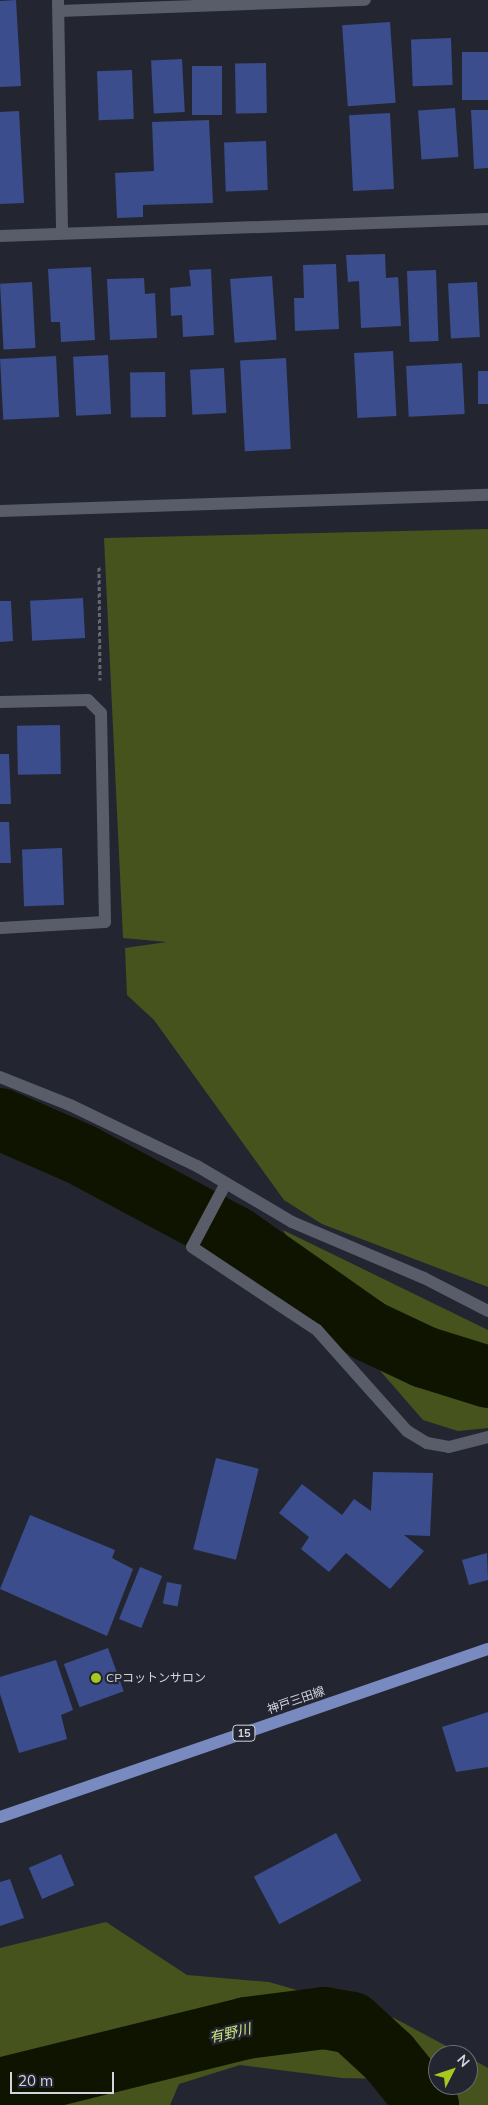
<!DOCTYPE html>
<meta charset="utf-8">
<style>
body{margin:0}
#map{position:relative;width:488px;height:2105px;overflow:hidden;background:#232631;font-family:Mulish,"Noto Sans JP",sans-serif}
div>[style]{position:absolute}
.green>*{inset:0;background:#47531d}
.river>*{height:62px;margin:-31px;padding:0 31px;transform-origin:31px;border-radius:31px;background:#0f1400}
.building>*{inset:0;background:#3b4d8c;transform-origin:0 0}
.path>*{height:3px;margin-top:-1.5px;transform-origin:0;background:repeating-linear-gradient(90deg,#656771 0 4px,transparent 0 6.5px)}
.minor>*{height:12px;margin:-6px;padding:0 6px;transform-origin:6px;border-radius:6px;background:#585d69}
.tertiary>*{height:12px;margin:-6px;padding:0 6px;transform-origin:6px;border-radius:6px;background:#585d69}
.primary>*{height:12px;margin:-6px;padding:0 6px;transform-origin:6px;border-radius:6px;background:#788abf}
.dots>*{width:14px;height:14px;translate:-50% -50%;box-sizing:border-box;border:2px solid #232631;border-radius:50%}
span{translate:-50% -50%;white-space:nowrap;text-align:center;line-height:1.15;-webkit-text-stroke:4.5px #232631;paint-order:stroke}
.shield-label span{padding:1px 4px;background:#232631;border:1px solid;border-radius:4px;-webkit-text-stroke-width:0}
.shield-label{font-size:11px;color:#d3d5dc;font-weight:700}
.poi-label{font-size:12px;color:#d3d5dc}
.left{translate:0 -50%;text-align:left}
.street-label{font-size:12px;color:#d3d5dc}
.water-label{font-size:14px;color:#d0eb81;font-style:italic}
.north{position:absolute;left:428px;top:2045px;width:50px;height:50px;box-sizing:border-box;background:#232631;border:1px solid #696c75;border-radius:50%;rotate:49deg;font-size:14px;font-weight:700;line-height:20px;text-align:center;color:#d3d5dc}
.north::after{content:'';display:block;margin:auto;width:18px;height:22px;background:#a7c81f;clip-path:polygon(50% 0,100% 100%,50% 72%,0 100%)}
.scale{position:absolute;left:10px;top:2072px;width:104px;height:22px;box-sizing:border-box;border:2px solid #d3d5dc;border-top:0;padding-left:6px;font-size:15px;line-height:18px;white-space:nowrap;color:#d3d5dc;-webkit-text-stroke:4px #232631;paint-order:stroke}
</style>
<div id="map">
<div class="green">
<div style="clip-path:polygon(488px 529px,488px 1287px,322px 1224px,284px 1200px,154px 1020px,127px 995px,125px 948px,167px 942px,123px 938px,104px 538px)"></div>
<div style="clip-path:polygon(283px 1230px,488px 1330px,488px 1428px,458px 1431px,423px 1420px,369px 1358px,388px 1312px,298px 1255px)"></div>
<div style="clip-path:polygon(106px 1922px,187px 1975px,269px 1982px,394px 2018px,463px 2055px,438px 2055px,438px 2085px,468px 2085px,468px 2057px,488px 2068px,488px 2105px,398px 2105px,384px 2079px,342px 2078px,240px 2065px,179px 2084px,170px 2105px,0 2105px,0 1948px)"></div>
</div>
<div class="river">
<div style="left:0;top:1119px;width:90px;rotate:23.7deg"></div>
<div style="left:82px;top:1155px;width:174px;rotate:28.2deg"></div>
<div style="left:235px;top:1237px;width:164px;rotate:35deg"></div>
<div style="left:369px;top:1331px;width:61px;rotate:25.3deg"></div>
<div style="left:424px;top:1357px;width:67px;rotate:17.4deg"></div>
<div style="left:0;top:2089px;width:253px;rotate:-13.9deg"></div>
<div style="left:246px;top:2028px;width:79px;rotate:-7.3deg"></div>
<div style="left:324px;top:2018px;width:28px;rotate:10deg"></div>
<div style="left:352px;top:2023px;width:50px;rotate:42.6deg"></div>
<div style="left:389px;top:2057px;width:62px;rotate:50.9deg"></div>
</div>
<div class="building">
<div style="clip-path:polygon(16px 0,21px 86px,0 87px,0 1px)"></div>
<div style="left:390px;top:22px;width:81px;height:48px;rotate:86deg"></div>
<div style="left:451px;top:38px;width:47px;height:40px;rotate:88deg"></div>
<div style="left:488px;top:52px;width:48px;height:26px;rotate:90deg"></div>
<div style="left:182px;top:59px;width:53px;height:31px;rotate:87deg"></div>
<div style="left:266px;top:63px;width:50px;height:31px;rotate:89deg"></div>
<div style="left:192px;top:66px;width:30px;height:49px"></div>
<div style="left:132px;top:70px;width:49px;height:35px;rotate:88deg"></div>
<div style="left:455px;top:108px;width:49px;height:37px;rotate:86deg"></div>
<div style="clip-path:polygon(471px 110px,488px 110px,488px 168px,474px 169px)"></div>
<div style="clip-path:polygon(19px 111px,24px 203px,0 204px,0 112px)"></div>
<div style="left:390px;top:113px;width:76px;height:41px;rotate:87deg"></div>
<div style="clip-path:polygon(209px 120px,213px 203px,143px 205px,143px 217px,117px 218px,115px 173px,154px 171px,152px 122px)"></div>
<div style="left:266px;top:141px;width:49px;height:42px;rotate:88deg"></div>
<div style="clip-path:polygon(385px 254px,386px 278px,398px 277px,401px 326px,361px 328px,359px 281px,348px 282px,346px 255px)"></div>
<div style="clip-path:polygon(336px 264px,339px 329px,295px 331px,294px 298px,304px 298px,303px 265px)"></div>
<div style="clip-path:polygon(91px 267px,95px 340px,61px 342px,60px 322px,51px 322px,48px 269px)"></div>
<div style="clip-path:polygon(211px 269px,214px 335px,183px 337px,182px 315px,171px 316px,170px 288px,191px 286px,189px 270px)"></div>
<div style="left:436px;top:270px;width:71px;height:29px;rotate:88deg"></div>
<div style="left:272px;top:276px;width:64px;height:42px;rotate:86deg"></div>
<div style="clip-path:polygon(144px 278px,145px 294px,155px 293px,157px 338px,110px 340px,107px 279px)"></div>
<div style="left:32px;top:282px;width:66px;height:32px;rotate:87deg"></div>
<div style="left:477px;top:282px;width:55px;height:29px;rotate:87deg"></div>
<div style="left:393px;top:351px;width:65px;height:39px;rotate:87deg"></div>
<div style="left:108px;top:355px;width:59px;height:35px;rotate:87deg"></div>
<div style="left:56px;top:356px;width:61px;height:56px;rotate:87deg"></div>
<div style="left:286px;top:358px;width:91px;height:46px;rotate:87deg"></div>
<div style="left:462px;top:363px;width:51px;height:56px;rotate:87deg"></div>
<div style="left:224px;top:368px;width:45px;height:34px;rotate:87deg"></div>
<div style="left:478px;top:371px;width:10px;height:33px"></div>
<div style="left:165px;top:372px;width:45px;height:35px;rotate:89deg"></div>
<div style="left:83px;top:598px;width:40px;height:53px;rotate:87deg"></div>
<div style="clip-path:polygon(0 601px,11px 601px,13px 641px,0 642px)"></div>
<div style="left:60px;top:725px;width:49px;height:43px;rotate:89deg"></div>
<div style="clip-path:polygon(0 754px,9px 754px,11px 804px,0 804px)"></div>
<div style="clip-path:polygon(0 822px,9px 822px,11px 863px,0 863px)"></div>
<div style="left:62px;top:848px;width:57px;height:40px;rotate:88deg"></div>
<div style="left:216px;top:1458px;width:44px;height:94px;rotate:14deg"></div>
<div style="clip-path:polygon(373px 1472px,433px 1473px,430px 1536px,404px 1535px,424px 1551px,390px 1589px,346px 1553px,329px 1572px,301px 1549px,309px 1537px,279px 1513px,302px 1484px,342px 1515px,354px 1499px,371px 1511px)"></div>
<div style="clip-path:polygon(30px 1515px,115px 1550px,112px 1558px,133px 1569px,107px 1636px,0 1589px)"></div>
<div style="clip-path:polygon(487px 1553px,488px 1580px,469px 1585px,462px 1560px)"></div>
<div style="left:140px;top:1567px;width:24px;height:56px;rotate:22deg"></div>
<div style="left:167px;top:1582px;width:15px;height:22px;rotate:11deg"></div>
<div style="left:108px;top:1648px;width:46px;height:47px;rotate:70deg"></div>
<div style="clip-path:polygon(56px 1660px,73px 1710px,61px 1715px,67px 1739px,19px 1753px,0 1694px,0 1677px)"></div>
<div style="clip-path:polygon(488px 1712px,488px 1767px,456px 1772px,442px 1727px)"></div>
<div style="left:336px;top:1833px;width:54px;height:93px;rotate:62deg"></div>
<div style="left:61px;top:1854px;width:34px;height:35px;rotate:67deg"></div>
<div style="clip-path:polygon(10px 1879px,24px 1918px,0 1926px,0 1882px)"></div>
</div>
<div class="path">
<div style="left:99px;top:567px;width:113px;rotate:89.5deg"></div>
</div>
<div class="minor">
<div style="left:58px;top:0;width:233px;rotate:89deg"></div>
<div style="left:59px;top:11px;width:306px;rotate:-2.1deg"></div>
<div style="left:0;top:236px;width:488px;rotate:-2deg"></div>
<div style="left:0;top:702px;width:88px;rotate:-1.3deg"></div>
<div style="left:88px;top:700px;width:18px;rotate:45deg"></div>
<div style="left:101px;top:713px;width:209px;rotate:88.9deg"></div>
<div style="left:105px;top:922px;width:105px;rotate:176.7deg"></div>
<div style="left:0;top:1077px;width:75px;rotate:21.8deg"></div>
<div style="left:70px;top:1105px;width:141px;rotate:25.7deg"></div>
<div style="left:197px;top:1166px;width:110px;rotate:30.5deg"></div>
<div style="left:292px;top:1222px;width:143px;rotate:23deg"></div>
<div style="left:424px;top:1278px;width:72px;rotate:27.3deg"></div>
<div style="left:226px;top:1183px;width:72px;rotate:118deg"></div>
<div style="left:192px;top:1247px;width:150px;rotate:33.6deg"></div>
<div style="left:317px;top:1330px;width:135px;rotate:48.3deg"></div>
<div style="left:407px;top:1431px;width:23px;rotate:31deg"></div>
<div style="left:427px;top:1443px;width:22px;rotate:10deg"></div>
<div style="left:449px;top:1447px;width:40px;rotate:-14.4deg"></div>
</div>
<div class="tertiary">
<div style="left:0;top:511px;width:488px;rotate:-1.9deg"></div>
</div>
<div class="primary">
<div style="left:0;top:1817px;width:516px;rotate:-19deg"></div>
</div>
<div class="dots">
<div style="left:96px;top:1678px;background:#a7c81f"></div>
</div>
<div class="shield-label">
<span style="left:244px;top:1733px">15</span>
</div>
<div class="poi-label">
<span class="left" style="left:106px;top:1678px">CPコットンサロン</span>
</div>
<div class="street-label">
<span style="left:296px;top:1700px;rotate:-19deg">神戸三田線</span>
</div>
<div class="water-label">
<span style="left:230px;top:2033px;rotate:-13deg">有野川</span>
</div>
<div class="north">N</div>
<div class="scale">20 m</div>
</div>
